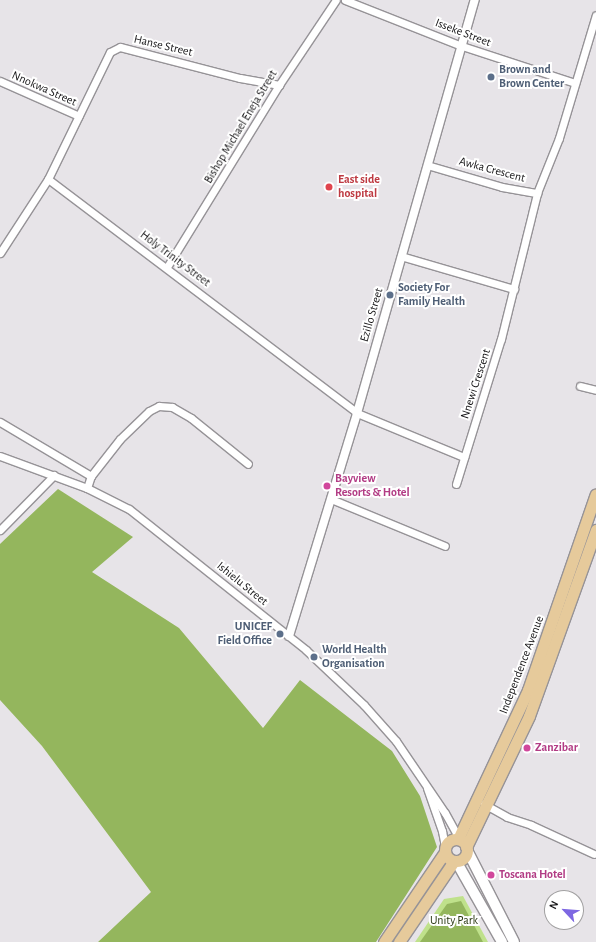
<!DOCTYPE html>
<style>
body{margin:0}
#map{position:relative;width:596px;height:942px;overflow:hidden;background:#e7e4e8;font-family:"Alegreya Sans",sans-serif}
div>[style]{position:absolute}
.green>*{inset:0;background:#bfe18b}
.forest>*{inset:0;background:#94b65d}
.roads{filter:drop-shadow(1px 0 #969397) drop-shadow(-1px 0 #969397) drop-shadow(0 1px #969397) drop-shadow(0 -1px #969397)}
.minor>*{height:7px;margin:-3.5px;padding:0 3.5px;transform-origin:3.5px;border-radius:3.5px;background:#fff}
.tertiary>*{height:8px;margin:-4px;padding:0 4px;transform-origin:4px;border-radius:4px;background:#fff}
.secondary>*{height:10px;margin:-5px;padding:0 5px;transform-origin:5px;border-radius:5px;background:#fff}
.primary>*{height:11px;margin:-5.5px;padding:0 5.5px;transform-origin:5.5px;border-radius:5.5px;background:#e6ca9b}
.primary>.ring{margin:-5.5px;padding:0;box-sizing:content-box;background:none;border:11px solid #e6ca9b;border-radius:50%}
.dots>*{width:11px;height:11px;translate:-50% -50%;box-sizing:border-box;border:2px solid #fff;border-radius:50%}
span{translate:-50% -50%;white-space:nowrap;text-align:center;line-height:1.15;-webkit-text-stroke:4px #fff;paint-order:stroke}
.street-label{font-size:12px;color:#131214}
.service-label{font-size:12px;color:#4e5e75;font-weight:700}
.left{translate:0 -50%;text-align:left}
.right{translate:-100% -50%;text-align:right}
.health-label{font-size:12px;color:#be3a42;font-weight:700}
.hotel-label{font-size:12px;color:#b23c85;font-weight:700}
.park-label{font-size:12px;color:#2a3812}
.north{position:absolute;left:544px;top:890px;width:40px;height:40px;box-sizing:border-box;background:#fff;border:1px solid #a1a0a1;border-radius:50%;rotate:296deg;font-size:11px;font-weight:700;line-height:16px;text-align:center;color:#131214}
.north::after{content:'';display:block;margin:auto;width:14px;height:18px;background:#7d67e2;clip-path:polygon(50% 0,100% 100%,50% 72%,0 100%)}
</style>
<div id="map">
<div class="green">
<div style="clip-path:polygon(463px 896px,488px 942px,415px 942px,444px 899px)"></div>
</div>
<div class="forest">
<div style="clip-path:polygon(58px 489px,133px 537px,92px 572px,179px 628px,263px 728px,300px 680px,392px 751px,420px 796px,437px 847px,376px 942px,98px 942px,151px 892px,42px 746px,0 700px,0 544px)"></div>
<div style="clip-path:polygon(461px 901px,483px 942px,420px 942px,447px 904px)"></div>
</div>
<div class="roads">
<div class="minor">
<div style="left:345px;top:0;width:126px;rotate:21.5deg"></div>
<div style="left:462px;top:46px;width:119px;rotate:18.1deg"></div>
<div style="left:0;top:81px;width:86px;rotate:23.9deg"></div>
<div style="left:427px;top:165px;width:78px;rotate:16.3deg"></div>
<div style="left:502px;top:187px;width:36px;rotate:10deg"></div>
<div style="left:537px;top:193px;width:59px;rotate:-68.2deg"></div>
<div style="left:559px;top:138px;width:128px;rotate:-73.3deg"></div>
<div style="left:48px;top:179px;width:388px;rotate:37.1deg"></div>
<div style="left:357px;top:413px;width:116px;rotate:22.4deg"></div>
<div style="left:0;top:253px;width:88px;rotate:-57deg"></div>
<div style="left:48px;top:179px;width:141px;rotate:-64deg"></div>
<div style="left:110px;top:52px;width:11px;rotate:-27deg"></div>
<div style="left:120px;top:47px;width:124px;rotate:14.5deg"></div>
<div style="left:240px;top:78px;width:40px;rotate:10deg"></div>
<div style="left:401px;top:256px;width:118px;rotate:16.3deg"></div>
<div style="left:167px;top:267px;width:214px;rotate:-58.4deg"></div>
<div style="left:279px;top:85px;width:102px;rotate:-56.2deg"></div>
<div style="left:580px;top:386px;width:16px;rotate:14deg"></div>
<div style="left:0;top:422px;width:106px;rotate:30.7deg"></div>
<div style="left:0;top:456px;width:93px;rotate:20.2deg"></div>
<div style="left:87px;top:488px;width:47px;rotate:26.6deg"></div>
<div style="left:129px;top:509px;width:226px;rotate:38.5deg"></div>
<div style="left:306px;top:650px;width:80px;rotate:43.5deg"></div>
<div style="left:364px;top:705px;width:48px;rotate:48.4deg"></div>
<div style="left:396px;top:741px;width:87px;rotate:55.8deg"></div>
<div style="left:445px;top:813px;width:23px;rotate:61deg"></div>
<div style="left:456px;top:833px;width:6px;rotate:99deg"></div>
<div style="left:456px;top:484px;width:152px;rotate:-72.8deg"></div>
<div style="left:501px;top:339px;width:150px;rotate:-76.1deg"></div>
<div style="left:87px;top:488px;width:13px;rotate:-72deg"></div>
<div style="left:91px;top:476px;width:47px;rotate:-51.9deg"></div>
<div style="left:120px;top:439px;width:40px;rotate:-44deg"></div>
<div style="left:149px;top:411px;width:11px;rotate:-27deg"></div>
<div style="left:159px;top:406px;width:13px;rotate:4deg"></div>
<div style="left:172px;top:407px;width:22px;rotate:30deg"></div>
<div style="left:191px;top:418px;width:73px;rotate:38.9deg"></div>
<div style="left:331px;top:499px;width:123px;rotate:22.4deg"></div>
<div style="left:0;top:530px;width:77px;rotate:-45.5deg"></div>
<div style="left:427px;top:788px;width:46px;rotate:70.8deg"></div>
<div style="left:442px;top:831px;width:16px;rotate:79deg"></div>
<div style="left:484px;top:804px;width:26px;rotate:29deg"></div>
<div style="left:507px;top:817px;width:25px;rotate:18deg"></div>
<div style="left:531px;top:825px;width:69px;rotate:24.7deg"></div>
</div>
<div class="tertiary">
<div style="left:289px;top:636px;width:233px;rotate:-73deg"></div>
<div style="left:357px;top:413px;width:430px;rotate:-74.1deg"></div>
</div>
<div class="secondary">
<div style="left:467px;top:850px;width:103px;rotate:62.9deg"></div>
<div style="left:456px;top:861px;width:93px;rotate:60.4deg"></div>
</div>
<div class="primary">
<div class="ring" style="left:445px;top:839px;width:11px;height:11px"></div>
<div style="left:458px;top:839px;width:165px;rotate:-64.8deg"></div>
<div style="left:528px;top:690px;width:207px;rotate:-70.9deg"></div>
<div style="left:466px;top:847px;width:145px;rotate:-64.3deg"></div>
<div style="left:529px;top:716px;width:198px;rotate:-70.2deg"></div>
<div style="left:384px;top:942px;width:109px;rotate:-55.9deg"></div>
<div style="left:399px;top:942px;width:98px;rotate:-55.8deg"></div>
</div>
</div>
<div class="dots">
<div style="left:491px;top:77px;background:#5c6f8a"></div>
<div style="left:329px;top:187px;background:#e0444e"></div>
<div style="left:390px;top:295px;background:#5c6f8a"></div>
<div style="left:327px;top:486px;background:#d1479c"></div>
<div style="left:280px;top:634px;background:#5c6f8a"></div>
<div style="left:314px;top:657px;background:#5c6f8a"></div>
<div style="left:527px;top:748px;background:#d1479c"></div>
<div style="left:491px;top:875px;background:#d1479c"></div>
</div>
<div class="street-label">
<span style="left:463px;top:33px;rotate:21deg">Isseke Street</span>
<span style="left:163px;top:46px;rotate:13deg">Hanse Street</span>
<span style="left:44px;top:89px;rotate:24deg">Nnokwa Street</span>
<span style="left:241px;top:127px;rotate:-59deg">Bishop Michael Eneja Street</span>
<span style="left:492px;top:170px;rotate:15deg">Awka Crescent</span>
<span style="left:175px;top:259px;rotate:37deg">Holy Trinity Street</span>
<span style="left:372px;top:315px;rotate:-74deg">Ezillo Street</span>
<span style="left:476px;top:384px;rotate:-72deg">Nnewi Crescent</span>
<span style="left:242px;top:584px;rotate:39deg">Ishielu Street</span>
<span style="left:522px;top:665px;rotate:-69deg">Independence Avenue</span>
</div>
<div class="service-label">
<span class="left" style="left:499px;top:77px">Brown and<br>Brown Center</span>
<span class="left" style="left:398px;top:295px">Society For<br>Family Health</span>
<span class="right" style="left:272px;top:634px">UNICEF<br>Field Office</span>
<span class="left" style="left:322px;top:657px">World Health<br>Organisation</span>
</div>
<div class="health-label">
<span class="left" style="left:338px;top:187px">East side<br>hospital</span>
</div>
<div class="hotel-label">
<span class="left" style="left:335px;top:486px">Bayview<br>Resorts &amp; Hotel</span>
<span class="left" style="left:535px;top:748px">Zanzibar</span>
<span class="left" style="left:499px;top:875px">Toscana Hotel</span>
</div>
<div class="park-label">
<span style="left:454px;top:921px">Unity Park</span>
</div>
<div class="north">N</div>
</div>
